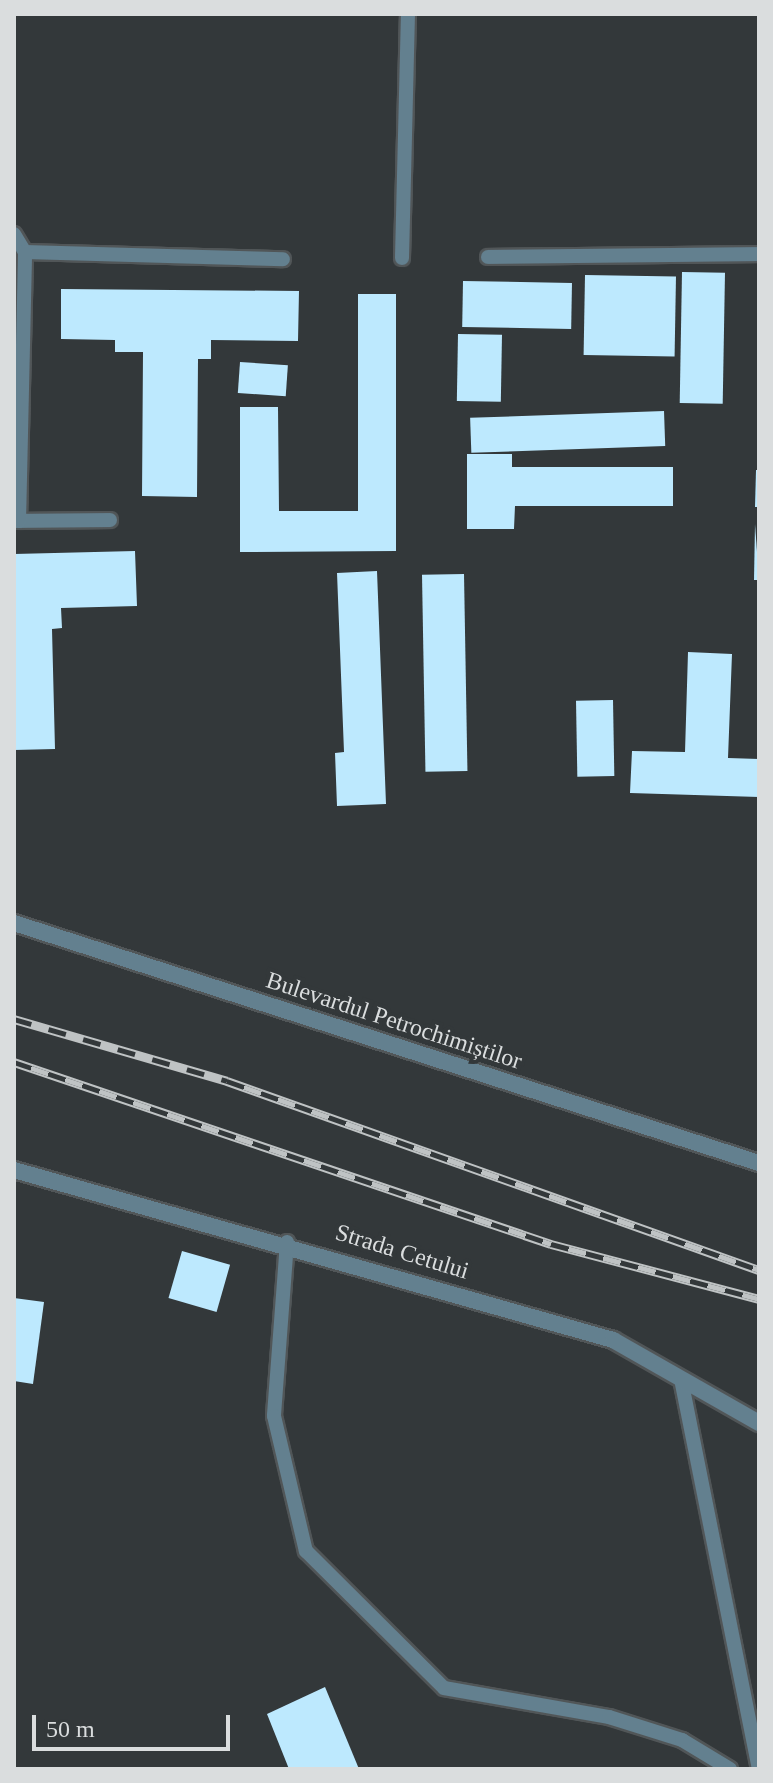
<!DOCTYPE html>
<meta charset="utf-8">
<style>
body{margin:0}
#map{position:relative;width:773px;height:1783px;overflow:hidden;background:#33383a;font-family:"Times New Roman",serif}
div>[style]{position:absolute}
.building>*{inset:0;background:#bde9fe;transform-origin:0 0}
.roads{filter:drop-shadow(2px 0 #515658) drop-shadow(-2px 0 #515658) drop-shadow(0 2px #515658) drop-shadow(0 -2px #515658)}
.service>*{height:14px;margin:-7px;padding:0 7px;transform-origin:7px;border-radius:7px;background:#63808f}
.minor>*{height:16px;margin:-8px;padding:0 8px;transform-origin:8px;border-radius:8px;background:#63808f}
.rail>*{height:9px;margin-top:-4.5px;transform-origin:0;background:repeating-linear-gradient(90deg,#33383a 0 18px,#bfc3c4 0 36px);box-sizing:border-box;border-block:2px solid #bfc3c4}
span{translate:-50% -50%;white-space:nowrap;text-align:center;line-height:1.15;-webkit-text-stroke:8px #33383a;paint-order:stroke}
.street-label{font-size:24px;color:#daddde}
.frame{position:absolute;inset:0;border:16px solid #daddde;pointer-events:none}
.scale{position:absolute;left:32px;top:1715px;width:198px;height:36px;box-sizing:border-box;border:4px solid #daddde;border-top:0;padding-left:10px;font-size:24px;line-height:28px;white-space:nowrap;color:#daddde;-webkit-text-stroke:6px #33383a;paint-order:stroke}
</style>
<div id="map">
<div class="building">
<div style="left:682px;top:272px;width:43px;height:131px;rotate:1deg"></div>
<div style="left:585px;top:275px;width:91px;height:80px;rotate:1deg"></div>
<div style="left:463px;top:281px;width:109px;height:46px;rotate:1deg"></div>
<div style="clip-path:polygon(61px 289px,299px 291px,298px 341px,211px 340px,211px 359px,198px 359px,197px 497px,142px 496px,143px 352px,115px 352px,115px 340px,61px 339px)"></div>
<div style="clip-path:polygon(358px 294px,396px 294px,396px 551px,240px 552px,240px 407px,278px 407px,279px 511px,358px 511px)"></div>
<div style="left:458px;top:334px;width:44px;height:67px;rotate:1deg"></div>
<div style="left:240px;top:362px;width:48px;height:31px;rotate:4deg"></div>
<div style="left:664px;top:411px;width:35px;height:194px;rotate:88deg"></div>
<div style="clip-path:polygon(467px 454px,512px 454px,512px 467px,673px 467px,673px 506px,515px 506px,514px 529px,467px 529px)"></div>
<div style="clip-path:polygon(756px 470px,759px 470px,759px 507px,755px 507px)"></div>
<div style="clip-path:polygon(755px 524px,759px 580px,754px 580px)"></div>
<div style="clip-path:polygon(135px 551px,137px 606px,61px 608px,62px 628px,52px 629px,55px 749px,14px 750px,14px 554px)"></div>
<div style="clip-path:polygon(377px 571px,386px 804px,337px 806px,335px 753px,344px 752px,337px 573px)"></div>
<div style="left:464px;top:574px;width:197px;height:42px;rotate:89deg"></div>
<div style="clip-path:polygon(688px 652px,732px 654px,728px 758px,759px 759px,759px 797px,630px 793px,632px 751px,685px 752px)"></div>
<div style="left:613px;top:700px;width:76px;height:37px;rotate:89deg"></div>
<div style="left:182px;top:1251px;width:50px;height:49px;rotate:16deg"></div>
<div style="clip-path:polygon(14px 1298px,44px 1302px,33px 1384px,14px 1381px)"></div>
<div style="clip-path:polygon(325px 1687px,359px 1769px,289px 1769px,267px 1714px)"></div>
</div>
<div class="roads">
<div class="service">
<div style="left:14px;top:234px;width:21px;rotate:59deg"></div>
<div style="left:25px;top:252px;width:258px;rotate:1.6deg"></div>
<div style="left:488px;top:257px;width:271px;rotate:-0.6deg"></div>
<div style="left:402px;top:258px;width:244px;rotate:-88.6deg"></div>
<div style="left:14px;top:521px;width:96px;rotate:-0.6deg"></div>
<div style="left:19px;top:521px;width:269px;rotate:-88.7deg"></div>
<div style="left:287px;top:1242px;width:174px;rotate:94.3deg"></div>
<div style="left:274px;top:1416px;width:139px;rotate:76.7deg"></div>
<div style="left:306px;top:1551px;width:194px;rotate:44.8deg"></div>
<div style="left:444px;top:1688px;width:168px;rotate:10deg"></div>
<div style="left:609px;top:1717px;width:77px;rotate:17.5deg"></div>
<div style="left:682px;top:1740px;width:56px;rotate:31.1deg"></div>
<div style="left:681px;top:1379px;width:398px;rotate:78.7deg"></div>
</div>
<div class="minor">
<div style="left:14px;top:923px;width:783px;rotate:17.86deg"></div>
<div style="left:14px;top:1170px;width:623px;rotate:15.84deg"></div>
<div style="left:613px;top:1340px;width:168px;rotate:29.6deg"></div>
</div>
</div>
<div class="rail">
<div style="left:14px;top:1019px;width:222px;rotate:16.2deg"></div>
<div style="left:227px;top:1081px;width:565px;rotate:19.56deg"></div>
<div style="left:14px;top:1062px;width:567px;rotate:18.72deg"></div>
<div style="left:551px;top:1244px;width:215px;rotate:14.8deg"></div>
</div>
<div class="street-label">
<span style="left:394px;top:1021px;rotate:18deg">Bulevardul Petrochimiștilor</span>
<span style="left:402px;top:1252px;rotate:17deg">Strada Cetului</span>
</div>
<div class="frame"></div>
<div class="scale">50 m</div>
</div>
